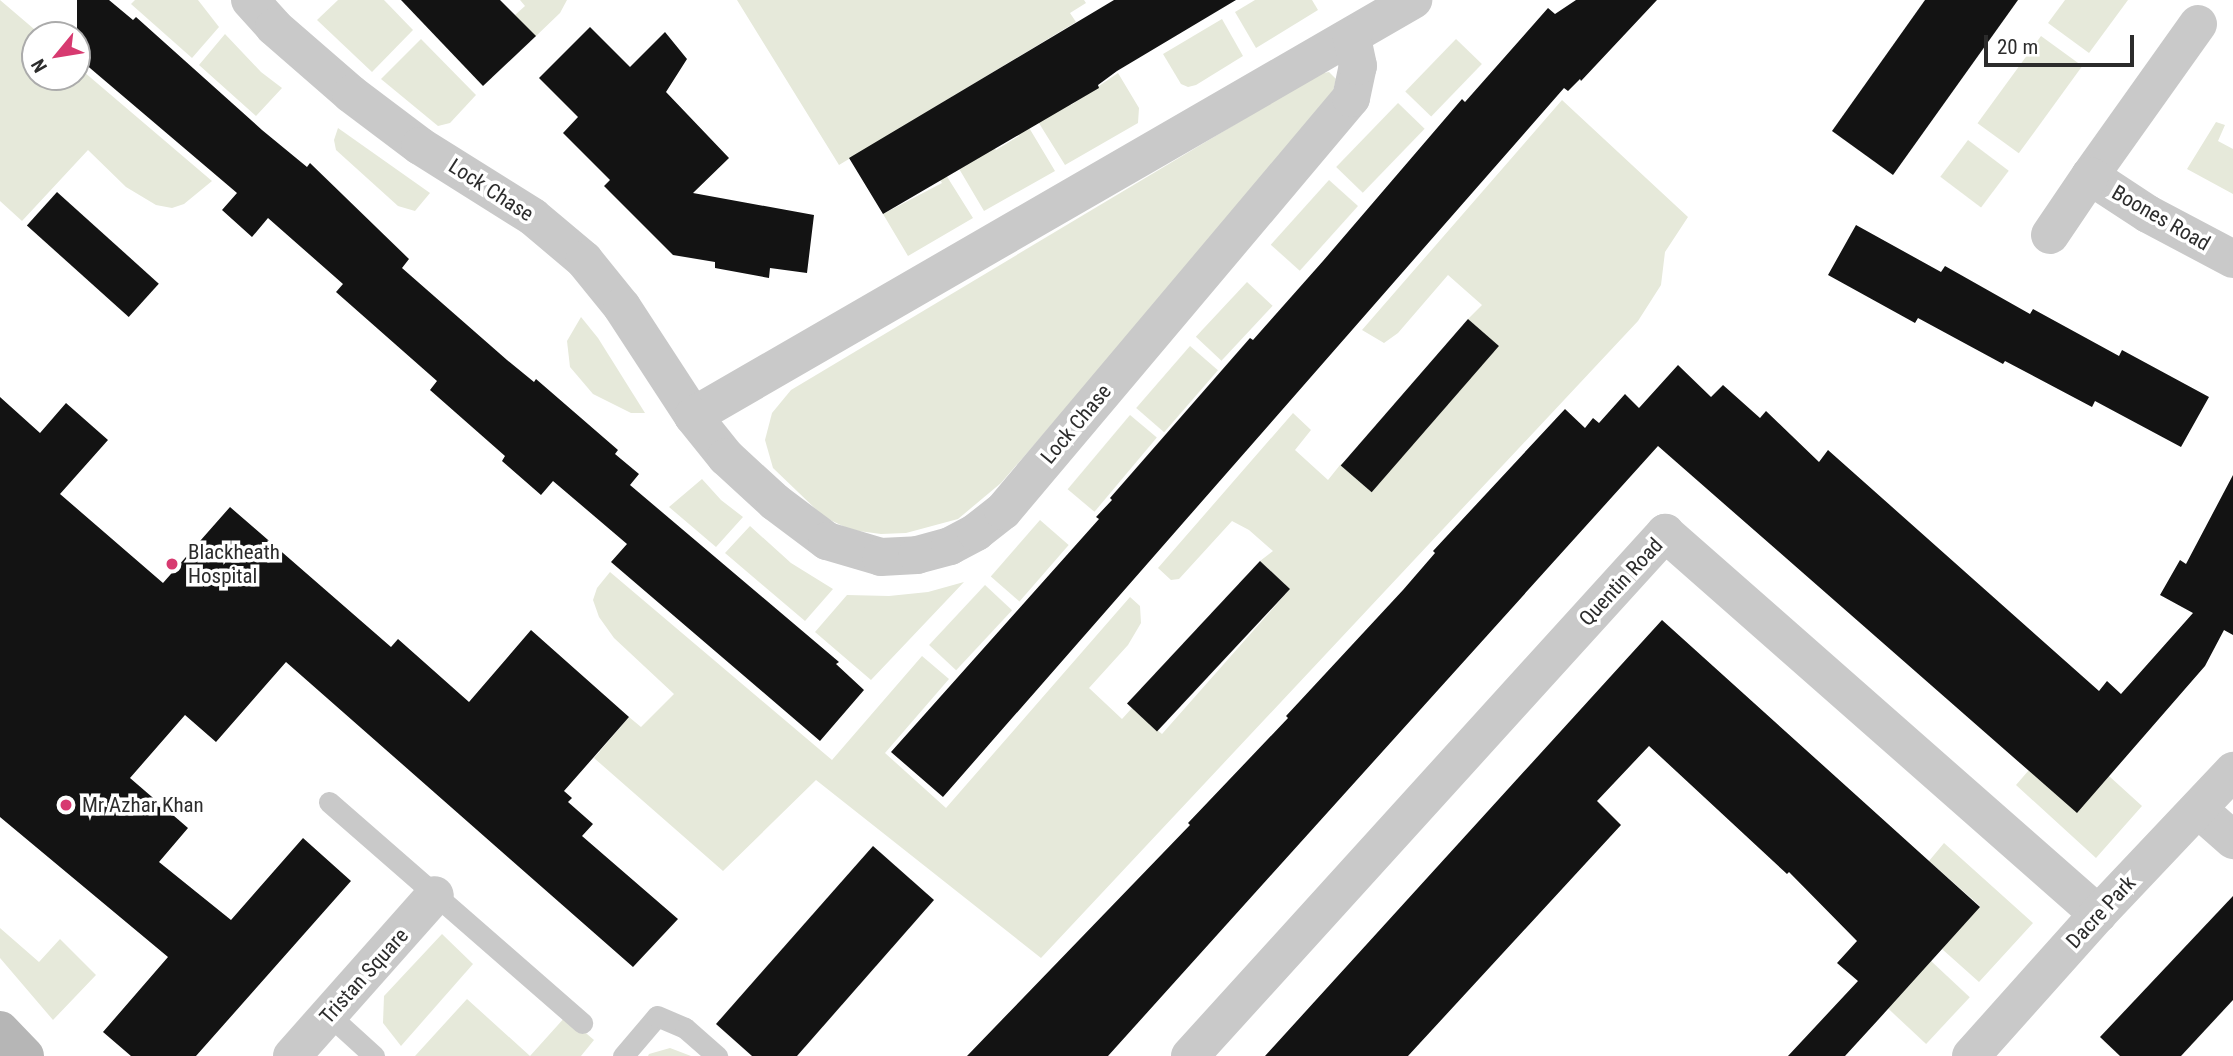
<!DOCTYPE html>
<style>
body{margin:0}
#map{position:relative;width:2233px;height:1056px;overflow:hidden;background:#fff;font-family:"Roboto Condensed",sans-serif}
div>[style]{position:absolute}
.green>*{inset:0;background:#e6e9da;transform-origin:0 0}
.building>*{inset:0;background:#131313;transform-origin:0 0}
.service>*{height:21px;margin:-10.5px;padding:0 10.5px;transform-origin:10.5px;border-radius:10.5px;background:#c9c9c9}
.minor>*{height:38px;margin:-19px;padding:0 19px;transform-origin:19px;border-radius:19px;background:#c9c9c9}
.secondary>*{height:38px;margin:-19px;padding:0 19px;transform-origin:19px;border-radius:19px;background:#b6b6b6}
.dots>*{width:19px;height:19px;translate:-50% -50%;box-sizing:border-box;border:4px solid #fff;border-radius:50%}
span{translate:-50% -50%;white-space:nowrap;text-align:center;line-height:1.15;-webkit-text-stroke:7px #fff;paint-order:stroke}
.street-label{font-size:21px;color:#2c2c2c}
.poi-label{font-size:21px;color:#2c2c2c}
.left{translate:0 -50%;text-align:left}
.north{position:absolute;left:21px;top:21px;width:70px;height:70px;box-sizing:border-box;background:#fff;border:2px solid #ababab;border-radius:50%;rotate:240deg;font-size:19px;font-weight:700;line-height:28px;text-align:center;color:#2c2c2c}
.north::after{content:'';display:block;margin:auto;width:24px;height:32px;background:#d73a70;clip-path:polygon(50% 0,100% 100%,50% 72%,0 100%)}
.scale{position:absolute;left:1984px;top:35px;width:150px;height:32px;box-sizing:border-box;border:4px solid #2c2c2c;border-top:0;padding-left:9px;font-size:21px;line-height:24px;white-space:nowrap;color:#2c2c2c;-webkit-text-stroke:5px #fff;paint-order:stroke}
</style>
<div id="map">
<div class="green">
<div style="clip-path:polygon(0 0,41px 35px,35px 35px,35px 77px,77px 77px,77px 66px,212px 181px,184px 204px,172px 208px,156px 205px,126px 187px,88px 150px,22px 221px,0 201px)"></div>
<div style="clip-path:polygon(135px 0,198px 0,219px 27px,192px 58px,131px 4px)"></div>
<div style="clip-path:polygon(338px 0,384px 0,413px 30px,372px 72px,317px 20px)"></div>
<div style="clip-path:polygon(520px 0,567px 0,560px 13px,535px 37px,515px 15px,525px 6px)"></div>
<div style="clip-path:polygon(737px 0,1084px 0,1086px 3px,1070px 13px,1076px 22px,839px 165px)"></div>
<div style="clip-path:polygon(1255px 0,1312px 0,1318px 10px,1256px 48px,1235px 12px)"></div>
<div style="clip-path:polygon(2065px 0,2128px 0,2089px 53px,2048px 23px)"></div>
<div style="clip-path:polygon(1222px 19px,1243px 56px,1196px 85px,1188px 87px,1181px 84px,1163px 54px)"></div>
<div style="clip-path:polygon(225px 34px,261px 72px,282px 88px,256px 116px,199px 65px)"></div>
<div style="left:2041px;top:36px;width:51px;height:108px;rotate:36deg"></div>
<div style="clip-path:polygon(421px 39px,476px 95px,450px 123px,438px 126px,381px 79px)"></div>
<div style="left:1456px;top:39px;width:36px;height:73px;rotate:44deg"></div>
<div style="clip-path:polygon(1329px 72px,1336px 79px,1330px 103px,1001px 483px,958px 519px,906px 533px,881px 534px,851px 530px,824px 517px,773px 468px,765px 440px,772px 413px,791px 390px,1319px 74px)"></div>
<div style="clip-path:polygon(1118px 73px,1139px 108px,1138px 123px,1065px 165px,1037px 120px,1069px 102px,1071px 105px)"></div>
<div style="clip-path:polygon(1562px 100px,1688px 217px,1665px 252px,1661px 285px,1638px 321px,1041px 958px,816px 780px,723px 871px,594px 758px,629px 717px,641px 727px,674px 694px,614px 638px,599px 617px,593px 600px,597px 588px,610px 572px,832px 760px,922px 656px,949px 679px,885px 753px,946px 808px,1130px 597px,1140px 606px,1141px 623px,1128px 645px,1089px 688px,1122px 719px,1132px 708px,1162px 734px,1290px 589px,1260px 561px,1273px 551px,1249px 530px,1232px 521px,1179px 579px,1171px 580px,1158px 568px,1293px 413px,1311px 430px,1295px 450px,1328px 480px,1340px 465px,1498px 346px,1468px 319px,1482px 305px,1448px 275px,1398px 333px,1384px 343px,1362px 330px)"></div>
<div style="left:1398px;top:103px;width:37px;height:89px;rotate:44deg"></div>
<div style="clip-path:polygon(2216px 122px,2225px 125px,2218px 141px,2233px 149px,2233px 194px,2187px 169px)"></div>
<div style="clip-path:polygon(1028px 126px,1055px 171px,984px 211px,958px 167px,993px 146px,996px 150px,1019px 136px,1017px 132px)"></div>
<div style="clip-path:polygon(338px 128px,430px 193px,415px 211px,398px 206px,336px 150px,334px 140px)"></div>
<div style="left:1968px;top:140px;width:51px;height:46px;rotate:37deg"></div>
<div style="clip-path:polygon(946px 175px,973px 218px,908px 256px,883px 214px,942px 183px,939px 178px)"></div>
<div style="left:1329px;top:180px;width:39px;height:87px;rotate:42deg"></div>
<div style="left:1247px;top:282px;width:35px;height:75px;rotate:43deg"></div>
<div style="clip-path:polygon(581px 317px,598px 338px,645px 413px,631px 413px,593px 394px,570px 367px,567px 341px)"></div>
<div style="left:1190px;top:346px;width:37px;height:82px;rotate:41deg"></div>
<div style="left:1130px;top:415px;width:35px;height:97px;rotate:40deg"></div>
<div style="clip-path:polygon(702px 479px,721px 500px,743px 517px,716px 547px,669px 507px)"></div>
<div style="left:1040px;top:520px;width:38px;height:75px;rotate:41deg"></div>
<div style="clip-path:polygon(750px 526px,791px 563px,833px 589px,805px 621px,725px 553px)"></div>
<div style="clip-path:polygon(964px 582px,871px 680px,815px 632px,847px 595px,889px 596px,928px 592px)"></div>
<div style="left:985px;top:585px;width:37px;height:82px;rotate:43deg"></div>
<div style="clip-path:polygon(2029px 770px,2077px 812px,2109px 776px,2142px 806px,2096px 858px,2016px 785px)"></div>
<div style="clip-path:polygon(1944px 843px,2033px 923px,1979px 982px,1942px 949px,1980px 906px,1929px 861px)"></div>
<div style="clip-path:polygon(0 928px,39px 962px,60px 939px,96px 975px,53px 1020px,0 958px)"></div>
<div style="clip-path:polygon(442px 934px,473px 964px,401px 1046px,383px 1023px,384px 996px)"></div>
<div style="left:1931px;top:961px;width:53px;height:64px;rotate:43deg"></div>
<div style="clip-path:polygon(467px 999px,530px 1056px,566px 1016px,594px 1040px,581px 1056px,415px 1056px)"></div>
<div style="clip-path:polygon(670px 1048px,691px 1056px,648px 1056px,649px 1054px)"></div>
</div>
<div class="building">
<div style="clip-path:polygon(77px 0,109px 0,133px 20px,136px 17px,262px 130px,307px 167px,310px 163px,409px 259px,402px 268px,507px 360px,534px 382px,536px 379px,618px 450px,615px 454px,639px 474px,630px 485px,839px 662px,836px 664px,864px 690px,820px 741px,611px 562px,627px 544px,553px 481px,541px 495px,502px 461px,505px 456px,430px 390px,437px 381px,336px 292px,343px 284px,268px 218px,252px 237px,222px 210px,237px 193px,77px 57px)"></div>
<div style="clip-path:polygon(401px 0,500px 0,536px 36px,483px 86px)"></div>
<div style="clip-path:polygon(1114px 0,1236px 0,1117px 71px,1098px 85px,1099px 88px,883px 214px,849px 158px)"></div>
<div style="clip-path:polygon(1576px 0,1657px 0,1581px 81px,1580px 79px,1568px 91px,1564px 88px,943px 797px,891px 752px,1099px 519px,1096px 517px,1112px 500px,1110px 498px,1250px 338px,1253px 340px,1323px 261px,1462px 99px,1465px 102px,1548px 8px,1555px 14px)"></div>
<div style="clip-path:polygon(1925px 0,2018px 0,1893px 175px,1832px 131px)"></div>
<div style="clip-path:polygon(590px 27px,630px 67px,665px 32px,687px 59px,666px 92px,729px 158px,693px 193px,814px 215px,807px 273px,770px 268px,769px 278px,715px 268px,715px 262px,673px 255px,604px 186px,610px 180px,563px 133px,578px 117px,539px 78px)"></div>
<div style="left:57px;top:192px;width:137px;height:45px;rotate:42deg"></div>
<div style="clip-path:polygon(1856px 225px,1941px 272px,1945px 266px,2030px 314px,2033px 309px,2119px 356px,2122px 350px,2209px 397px,2181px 447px,2095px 401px,2092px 407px,2005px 361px,2003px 364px,1918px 318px,1915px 323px,1828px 275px)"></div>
<div style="left:1468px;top:319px;width:41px;height:194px;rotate:41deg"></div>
<div style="clip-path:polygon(1678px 365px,1711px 397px,1723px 385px,1760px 418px,1766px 411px,1819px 462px,1828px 450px,2099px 691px,2107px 681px,2121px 694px,2193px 613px,2160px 595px,2180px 560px,2186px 564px,2233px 475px,2233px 635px,2224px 630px,2205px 666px,2077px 813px,1658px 446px,1108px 1056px,967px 1056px,1190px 825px,1188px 823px,1288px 718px,1286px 716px,1403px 590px,1435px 553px,1433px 551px,1565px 409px,1585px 428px,1593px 418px,1599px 423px,1625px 394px,1639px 408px)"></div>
<div style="clip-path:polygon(0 397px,40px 433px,66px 403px,108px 440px,60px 494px,163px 583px,230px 507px,391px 647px,398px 639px,469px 702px,531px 630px,629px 717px,564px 791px,572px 798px,568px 802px,593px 824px,582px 836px,678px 919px,633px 967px,286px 662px,216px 742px,185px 715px,130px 778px,188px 828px,159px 862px,231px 920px,303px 838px,351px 881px,196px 1056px,131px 1056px,103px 1032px,168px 957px,0 817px)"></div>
<div style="left:1260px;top:561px;width:41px;height:195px;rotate:43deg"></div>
<div style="clip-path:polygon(1662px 620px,1980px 907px,1878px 1020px,1845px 1056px,1788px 1056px,1858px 981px,1837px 963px,1857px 941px,1789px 872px,1787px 874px,1649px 746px,1597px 801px,1621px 825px,1408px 1056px,1265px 1056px)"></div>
<div style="clip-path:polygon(873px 846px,934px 900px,797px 1056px,752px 1056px,716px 1024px)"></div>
<div style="clip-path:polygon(2233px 896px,2233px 1000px,2181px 1056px,2120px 1056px,2100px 1037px)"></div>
</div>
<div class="service">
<div style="left:329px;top:802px;width:336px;rotate:41.1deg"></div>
<div style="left:329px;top:1015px;width:61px;rotate:42.3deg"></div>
<div style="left:623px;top:1056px;width:52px;rotate:-49.6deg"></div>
<div style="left:657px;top:1016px;width:30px;rotate:23deg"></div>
<div style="left:685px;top:1028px;width:43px;rotate:41.2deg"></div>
</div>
<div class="minor">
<div style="left:250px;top:0;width:36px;rotate:48deg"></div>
<div style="left:274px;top:27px;width:102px;rotate:41deg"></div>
<div style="left:351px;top:94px;width:86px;rotate:37deg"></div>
<div style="left:420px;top:146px;width:133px;rotate:32.1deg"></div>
<div style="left:533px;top:217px;width:67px;rotate:40.1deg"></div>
<div style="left:584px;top:260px;width:60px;rotate:51deg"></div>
<div style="left:622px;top:307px;width:130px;rotate:56.9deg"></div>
<div style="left:693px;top:416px;width:832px;rotate:-30.02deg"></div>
<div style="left:2198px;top:24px;width:186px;rotate:125.4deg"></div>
<div style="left:2090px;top:176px;width:69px;rotate:33.2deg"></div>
<div style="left:2148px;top:214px;width:96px;rotate:27.9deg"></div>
<div style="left:2050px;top:235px;width:71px;rotate:-55.9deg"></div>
<div style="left:693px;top:416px;width:53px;rotate:51.2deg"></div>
<div style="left:726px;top:457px;width:67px;rotate:42.6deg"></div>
<div style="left:775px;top:502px;width:65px;rotate:36.9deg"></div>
<div style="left:827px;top:541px;width:56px;rotate:16.5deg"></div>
<div style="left:881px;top:557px;width:36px;rotate:-3deg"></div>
<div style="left:917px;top:555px;width:34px;rotate:-15deg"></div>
<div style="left:950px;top:546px;width:30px;rotate:-28deg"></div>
<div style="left:976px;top:532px;width:34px;rotate:-38deg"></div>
<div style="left:1003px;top:511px;width:540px;rotate:-49.88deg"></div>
<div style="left:1351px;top:98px;width:33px;rotate:-78deg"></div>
<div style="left:1358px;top:66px;width:30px;rotate:-102deg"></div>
<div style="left:2198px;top:809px;width:47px;rotate:41.5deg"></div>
<div style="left:292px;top:1056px;width:215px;rotate:-48.4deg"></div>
<div style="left:1190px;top:1056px;width:707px;rotate:-47.75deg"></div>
<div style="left:1665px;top:533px;width:577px;rotate:41.34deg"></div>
<div style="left:1971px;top:1056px;width:191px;rotate:-48.2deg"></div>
<div style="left:2098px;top:914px;width:197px;rotate:-46.6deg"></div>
</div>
<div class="secondary">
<div style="left:0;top:1030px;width:36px;rotate:46deg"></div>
</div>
<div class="dots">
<div style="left:172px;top:564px;background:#d73a70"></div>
<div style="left:66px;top:805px;background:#d73a70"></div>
</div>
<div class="street-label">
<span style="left:491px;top:190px;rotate:33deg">Lock Chase</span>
<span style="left:2161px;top:218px;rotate:30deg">Boones Road</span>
<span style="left:1076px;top:424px;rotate:-50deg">Lock Chase</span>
<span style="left:1621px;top:582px;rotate:-47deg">Quentin Road</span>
<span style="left:2101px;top:912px;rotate:-47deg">Dacre Park</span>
<span style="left:364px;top:976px;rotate:-48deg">Tristan Square</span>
</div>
<div class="poi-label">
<span class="left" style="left:188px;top:564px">Blackheath<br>Hospital</span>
<span class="left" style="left:82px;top:805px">Mr Azhar Khan</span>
</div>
<div class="north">N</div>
<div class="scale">20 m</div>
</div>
